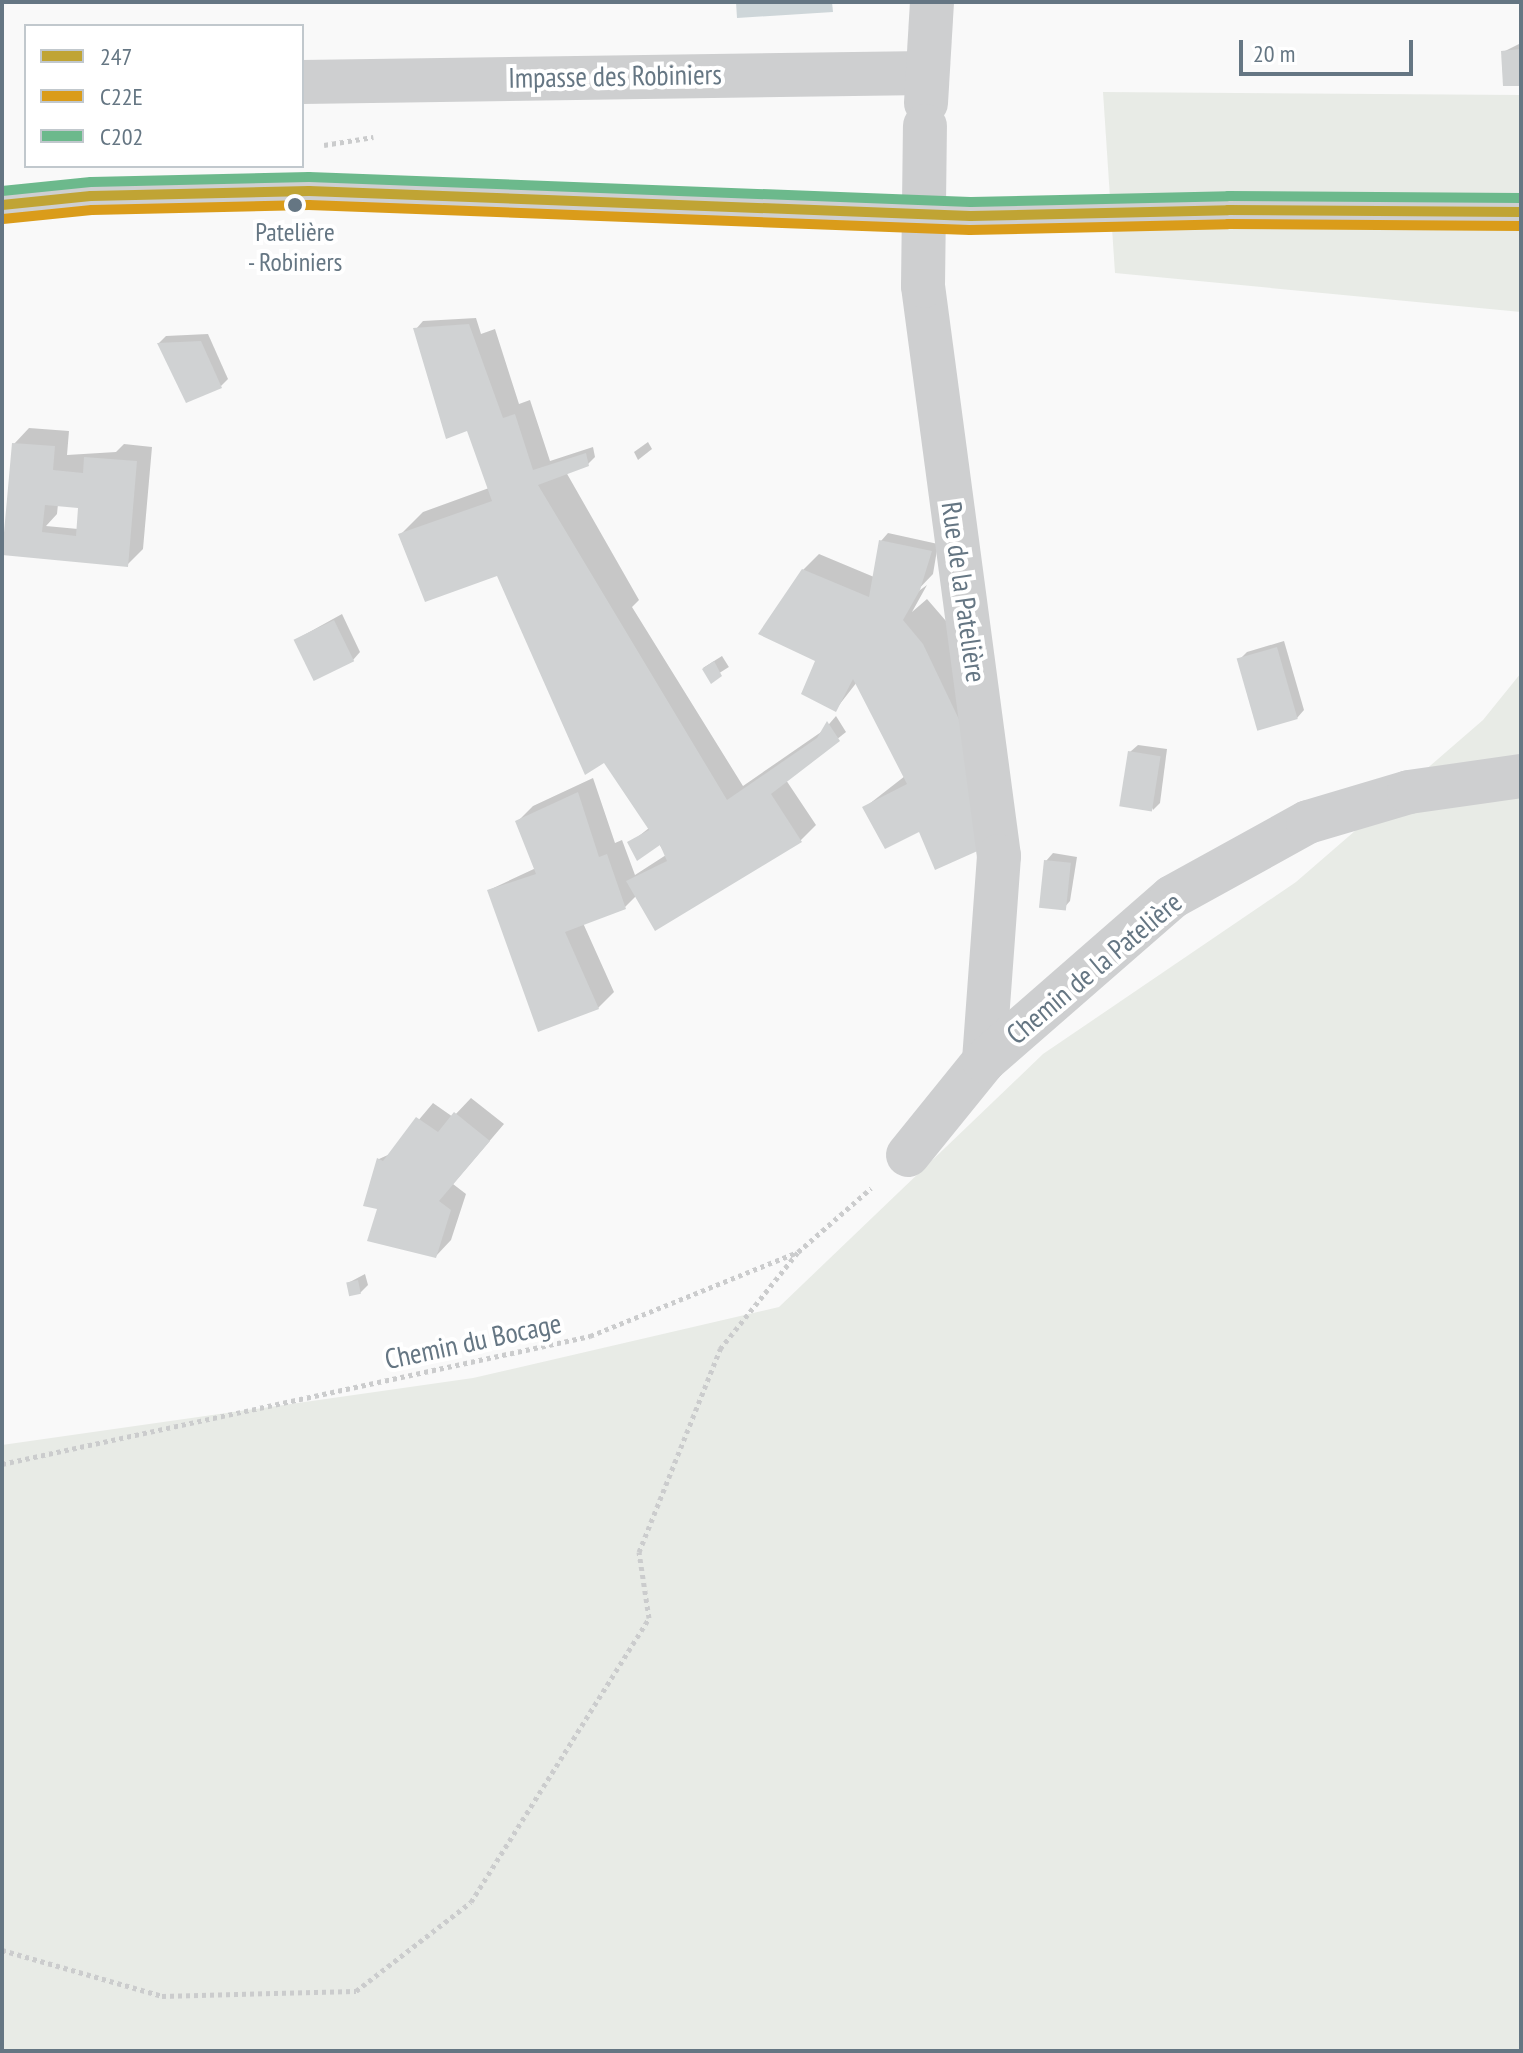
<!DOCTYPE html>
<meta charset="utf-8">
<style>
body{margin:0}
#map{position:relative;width:1523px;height:2053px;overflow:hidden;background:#f9f9f9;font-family:"PT Sans Narrow",sans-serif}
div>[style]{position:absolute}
.green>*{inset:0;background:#e8ebe6}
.water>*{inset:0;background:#ced6d9}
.shadow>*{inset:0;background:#0003;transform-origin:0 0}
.building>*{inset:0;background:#d0d2d3;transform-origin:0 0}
.path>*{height:5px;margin-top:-2.5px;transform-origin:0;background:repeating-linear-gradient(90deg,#cbcccd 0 4px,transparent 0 8px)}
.service>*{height:24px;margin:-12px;padding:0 12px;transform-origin:12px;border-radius:12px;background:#cecfd0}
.minor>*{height:44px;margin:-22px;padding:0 22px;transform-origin:22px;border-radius:22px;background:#cecfd0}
.minor-bridge>*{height:44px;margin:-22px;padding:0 22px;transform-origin:22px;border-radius:22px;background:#cecfd0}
.bus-1>*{height:10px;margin:-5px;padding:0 5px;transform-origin:5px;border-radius:5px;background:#c0a434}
.bus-2>*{height:10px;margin:-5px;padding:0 5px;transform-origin:5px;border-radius:5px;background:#da9c1a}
.bus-3>*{height:10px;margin:-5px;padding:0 5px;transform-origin:5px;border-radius:5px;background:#6cb98c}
.dots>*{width:22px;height:22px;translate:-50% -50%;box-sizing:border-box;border:4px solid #fff;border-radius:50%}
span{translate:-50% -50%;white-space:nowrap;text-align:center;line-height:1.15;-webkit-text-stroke:8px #fff;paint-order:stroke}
.bus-label{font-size:26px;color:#657683}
.street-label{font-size:28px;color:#657683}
.frame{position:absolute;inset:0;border:4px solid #657683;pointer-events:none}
.legend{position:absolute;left:24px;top:24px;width:280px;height:144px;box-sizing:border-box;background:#fff;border:2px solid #c1c8cd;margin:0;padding:10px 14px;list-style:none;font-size:24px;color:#657683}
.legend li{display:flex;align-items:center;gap:16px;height:40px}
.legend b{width:40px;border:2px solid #c1c8cd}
.scale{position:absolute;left:1239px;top:40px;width:174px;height:36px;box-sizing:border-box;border:4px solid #657683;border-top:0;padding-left:10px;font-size:24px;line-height:28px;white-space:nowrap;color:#657683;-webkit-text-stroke:6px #fff;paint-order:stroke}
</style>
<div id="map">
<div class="green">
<div style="clip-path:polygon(1103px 92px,1521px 95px,1521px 312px,1115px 273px)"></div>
<div style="clip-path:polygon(1521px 673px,1521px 2051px,2px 2051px,2px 1445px,473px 1378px,779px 1307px,1043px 1054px,1296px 882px,1483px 720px)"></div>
</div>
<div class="water">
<div style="clip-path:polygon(736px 2px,832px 2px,833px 12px,737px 18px)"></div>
</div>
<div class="shadow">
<div style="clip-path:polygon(1521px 43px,1521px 84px,1503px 52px)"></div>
<div style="clip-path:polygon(476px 318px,481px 334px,495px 329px,519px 404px,530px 400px,550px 461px,593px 447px,595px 457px,587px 465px,566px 472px,639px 600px,632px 607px,743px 786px,824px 730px,836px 716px,846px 732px,786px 780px,816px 825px,800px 841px,637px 895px,625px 907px,583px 923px,614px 992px,598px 1008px,489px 890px,536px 868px,518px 821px,533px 806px,593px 778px,615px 843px,622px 840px,635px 875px,666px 855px,659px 844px,630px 843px,649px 828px,498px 574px,401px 534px,423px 512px,489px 488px,469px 429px,447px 437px,416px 329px,423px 321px)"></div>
<div style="clip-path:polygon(208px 334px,228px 379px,221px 386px,159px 343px,166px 336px)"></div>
<div style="clip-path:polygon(evenodd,29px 428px,69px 431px,67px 455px,116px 452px,124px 444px,152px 447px,143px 549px,127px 565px,4px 553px,14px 444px,29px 428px,58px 504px,80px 506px,78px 529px,46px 526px,57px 514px,58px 504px)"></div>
<div style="clip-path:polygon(648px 442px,652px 449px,638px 460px,634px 452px)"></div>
<div style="clip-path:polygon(888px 533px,938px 544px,933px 574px,912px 596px,927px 585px,912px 612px,927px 599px,946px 621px,998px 732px,920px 829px,864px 808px,905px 776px,857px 682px,836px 709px,818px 660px,803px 570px,819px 554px,874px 577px,881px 541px)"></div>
<div style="clip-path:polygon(342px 614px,360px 652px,353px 660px,295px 640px)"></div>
<div style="clip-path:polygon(1284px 641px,1304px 710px,1297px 718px,1240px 659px,1247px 652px)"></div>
<div style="left:722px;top:656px;width:13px;height:22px;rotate:58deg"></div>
<div style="clip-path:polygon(1138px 745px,1167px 749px,1160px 803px,1153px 810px,1130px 752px)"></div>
<div style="clip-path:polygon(1053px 853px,1077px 857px,1070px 901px,1063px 909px,1046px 861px)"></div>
<div style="clip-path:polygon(471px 1098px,504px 1124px,453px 1184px,466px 1194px,451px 1240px,436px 1256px,379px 1208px,379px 1159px,390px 1154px,433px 1103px,453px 1117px)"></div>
<div style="clip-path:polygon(365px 1274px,368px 1285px,360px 1293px,348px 1283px)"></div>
</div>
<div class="building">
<div style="clip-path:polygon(1521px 49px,1521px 86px,1503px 86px,1501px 51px)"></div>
<div style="clip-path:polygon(469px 324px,503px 418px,515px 414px,533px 470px,586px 453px,589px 466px,538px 485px,727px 800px,817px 738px,827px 721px,840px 741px,771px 794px,802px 842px,655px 931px,626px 881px,667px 861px,660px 845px,637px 861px,627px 842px,649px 830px,604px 763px,585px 775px,497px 576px,425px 602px,398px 534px,492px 501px,467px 431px,446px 439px,413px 328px)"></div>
<div style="clip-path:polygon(201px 341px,222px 388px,186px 403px,157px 343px)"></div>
<div style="clip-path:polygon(evenodd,12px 443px,55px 446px,53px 470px,83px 473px,84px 457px,137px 461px,128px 567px,2px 555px,12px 443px,45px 505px,78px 508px,76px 536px,42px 532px,45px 505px)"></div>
<div style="clip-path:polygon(879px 540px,932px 551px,920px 590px,903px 620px,923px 644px,976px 755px,982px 849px,935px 870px,919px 832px,885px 849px,862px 807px,907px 784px,853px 679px,836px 712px,801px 694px,815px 661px,758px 634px,802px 569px,869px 597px)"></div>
<div style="left:334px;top:620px;width:46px;height:45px;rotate:64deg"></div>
<div style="left:1277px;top:647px;width:75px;height:42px;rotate:74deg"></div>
<div style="clip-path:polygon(714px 661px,722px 676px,711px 684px,702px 669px)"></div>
<div style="left:1128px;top:751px;width:33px;height:56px;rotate:9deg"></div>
<div style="clip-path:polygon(578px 792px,599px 857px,607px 854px,626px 909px,565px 932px,599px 1009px,538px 1032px,487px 890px,536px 874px,515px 821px)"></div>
<div style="left:1044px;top:860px;width:27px;height:48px;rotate:6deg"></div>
<div style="clip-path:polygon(454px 1112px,490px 1141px,439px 1201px,451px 1210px,436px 1258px,367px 1241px,377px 1209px,363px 1206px,377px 1158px,383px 1161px,416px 1117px,438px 1132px)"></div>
<div style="left:358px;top:1280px;width:14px;height:12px;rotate:78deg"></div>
</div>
<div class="path">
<div style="left:324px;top:145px;width:50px;rotate:-9.3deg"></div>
<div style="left:2px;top:1464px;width:602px;rotate:-12.28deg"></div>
<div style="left:590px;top:1336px;width:224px;rotate:-22deg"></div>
<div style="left:798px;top:1252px;width:97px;rotate:-41.2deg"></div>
<div style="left:2px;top:1950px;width:166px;rotate:16deg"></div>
<div style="left:162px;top:1996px;width:194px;rotate:-1.5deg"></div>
<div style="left:356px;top:1991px;width:145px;rotate:-37.7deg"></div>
<div style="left:471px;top:1902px;width:335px;rotate:-57.9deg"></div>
<div style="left:649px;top:1618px;width:67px;rotate:-98.6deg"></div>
<div style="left:639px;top:1552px;width:219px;rotate:-68.2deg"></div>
<div style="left:720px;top:1349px;width:124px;rotate:-51.2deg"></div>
</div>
<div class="service">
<div style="left:2px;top:205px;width:89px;rotate:-5.8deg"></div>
<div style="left:91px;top:196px;width:218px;rotate:-1.3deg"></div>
<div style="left:309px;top:191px;width:662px;rotate:2.16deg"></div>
<div style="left:971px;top:216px;width:257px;rotate:-1.3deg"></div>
<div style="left:1228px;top:210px;width:293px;rotate:0.4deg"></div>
</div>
<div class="minor">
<div style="left:302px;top:82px;width:625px;rotate:-0.83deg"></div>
<div style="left:926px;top:103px;width:101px;rotate:-86.6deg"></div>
<div style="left:923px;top:286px;width:575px;rotate:82.41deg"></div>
<div style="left:999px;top:856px;width:206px;rotate:94.2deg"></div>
<div style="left:908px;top:1155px;width:121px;rotate:-51deg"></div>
<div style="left:984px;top:1061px;width:249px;rotate:-41.1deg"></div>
<div style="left:1172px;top:897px;width:155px;rotate:-28.9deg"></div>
<div style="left:1308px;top:822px;width:105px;rotate:-16.5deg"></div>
<div style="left:1409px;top:792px;width:113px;rotate:-8.1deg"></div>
</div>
<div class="minor-bridge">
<div style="left:923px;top:286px;width:160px;rotate:-89.3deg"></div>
</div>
<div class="bus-1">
<div style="left:2px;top:205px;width:89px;rotate:-5.8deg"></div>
<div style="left:91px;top:196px;width:218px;rotate:-1.3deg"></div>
<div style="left:309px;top:191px;width:662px;rotate:2.16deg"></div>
<div style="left:971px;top:216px;width:257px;rotate:-1.3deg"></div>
<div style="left:1228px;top:210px;width:293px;rotate:0.4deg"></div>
</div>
<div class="bus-2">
<div style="left:3px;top:219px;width:89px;rotate:-5.8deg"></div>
<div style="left:92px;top:210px;width:217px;rotate:-1.3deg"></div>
<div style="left:309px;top:205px;width:661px;rotate:2.17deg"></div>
<div style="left:970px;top:230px;width:258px;rotate:-1.3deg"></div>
<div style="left:1228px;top:224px;width:293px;rotate:0.4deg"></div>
</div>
<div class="bus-3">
<div style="left:2px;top:191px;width:89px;rotate:-5.8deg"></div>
<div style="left:91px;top:182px;width:218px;rotate:-1.3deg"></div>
<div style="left:309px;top:177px;width:662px;rotate:2.16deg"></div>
<div style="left:971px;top:202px;width:257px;rotate:-1.3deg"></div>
<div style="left:1228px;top:196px;width:293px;rotate:0.4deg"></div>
</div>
<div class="dots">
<div style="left:295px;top:205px;background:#657683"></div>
</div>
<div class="bus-label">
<span style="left:295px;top:247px">Patelière<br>- Robiniers</span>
</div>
<div class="street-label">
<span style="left:615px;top:76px;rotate:-1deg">Impasse des Robiniers</span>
<span style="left:964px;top:592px;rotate:82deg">Rue de la Patelière</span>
<span style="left:1094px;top:968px;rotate:-40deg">Chemin de la Patelière</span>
<span style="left:473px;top:1341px;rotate:-12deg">Chemin du Bocage</span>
</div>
<div class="frame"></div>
<ul class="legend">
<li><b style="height:10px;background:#c0a434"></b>247</li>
<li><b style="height:10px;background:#da9c1a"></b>C22E</li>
<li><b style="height:10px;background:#6cb98c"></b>C202</li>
</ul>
<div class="scale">20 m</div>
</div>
